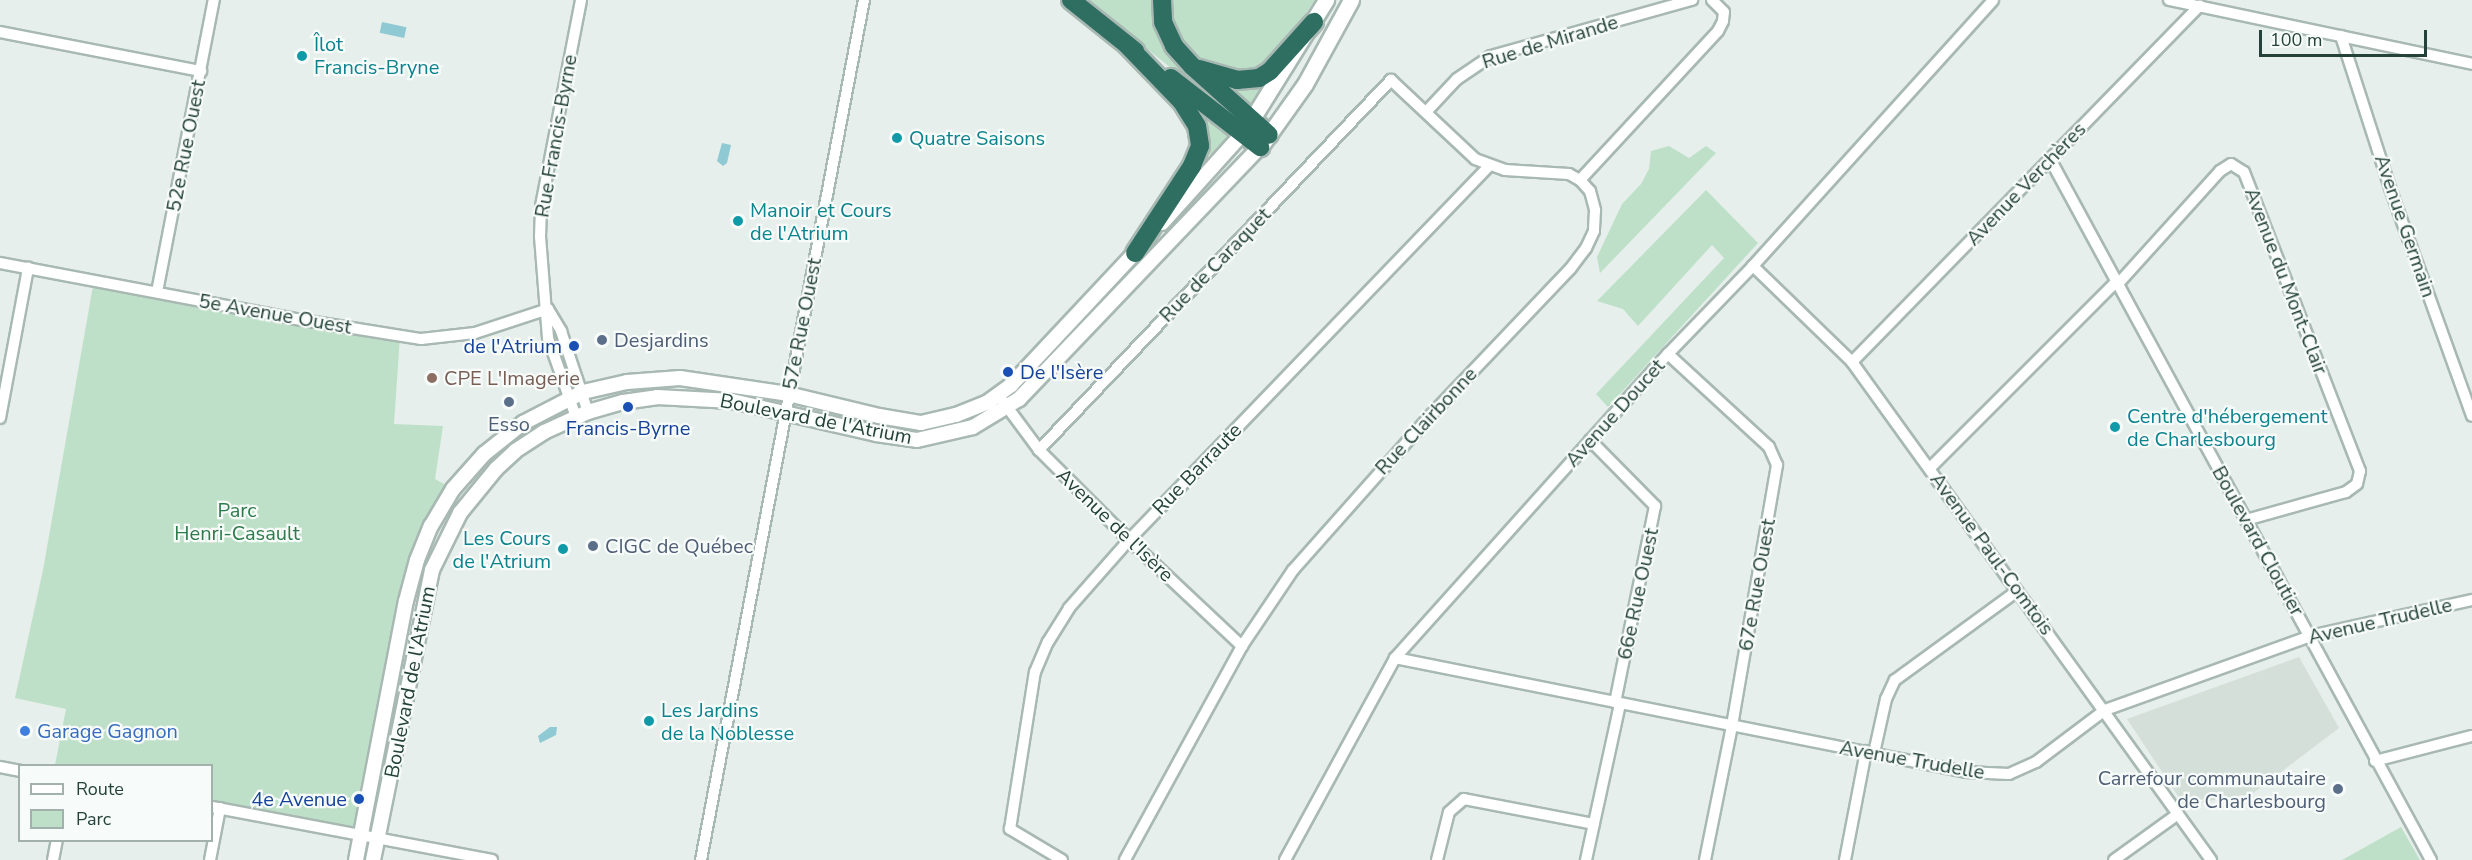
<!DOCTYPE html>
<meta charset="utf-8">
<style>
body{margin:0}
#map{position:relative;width:2472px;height:860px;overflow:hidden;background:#e6efeb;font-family:"Nunito Sans",sans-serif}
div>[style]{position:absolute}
.built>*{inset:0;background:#d4dfda}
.green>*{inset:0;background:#bfe0c8}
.water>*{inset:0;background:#8ec9d4;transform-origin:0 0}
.roads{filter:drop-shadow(2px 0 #a8b8b2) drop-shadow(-2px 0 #a8b8b2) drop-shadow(0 2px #a8b8b2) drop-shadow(0 -2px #a8b8b2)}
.minor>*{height:10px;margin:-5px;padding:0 5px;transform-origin:5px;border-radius:5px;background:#fff}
.tertiary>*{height:14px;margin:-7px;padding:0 7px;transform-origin:7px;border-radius:7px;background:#fff}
.secondary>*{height:15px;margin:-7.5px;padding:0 7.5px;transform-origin:7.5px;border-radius:7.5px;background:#fff}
.motorway>*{height:18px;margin:-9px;padding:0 9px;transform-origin:9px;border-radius:9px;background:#2f6f62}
.dots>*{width:16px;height:16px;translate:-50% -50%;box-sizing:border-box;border:3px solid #f7fbf9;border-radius:50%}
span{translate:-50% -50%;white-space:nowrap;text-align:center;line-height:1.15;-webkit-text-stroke:4.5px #f7fbf9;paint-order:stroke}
.street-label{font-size:20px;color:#24423a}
.culture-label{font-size:20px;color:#0d838f}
.left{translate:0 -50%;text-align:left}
.right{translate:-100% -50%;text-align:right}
.service-label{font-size:20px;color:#4e5e75}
.transit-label{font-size:20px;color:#164399}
.education-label{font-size:20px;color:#785e54}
.park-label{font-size:20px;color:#2d7a4b}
.shop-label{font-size:20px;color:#366cbe}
.legend{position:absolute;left:18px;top:764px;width:195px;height:78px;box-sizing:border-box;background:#f7fbf9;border:2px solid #a3b1ad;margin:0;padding:8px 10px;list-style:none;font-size:18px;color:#24423a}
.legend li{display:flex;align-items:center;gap:12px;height:30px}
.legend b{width:30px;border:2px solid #a3b1ad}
.scale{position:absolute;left:2259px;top:30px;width:168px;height:27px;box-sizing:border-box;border:3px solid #24423a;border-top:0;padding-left:8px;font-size:18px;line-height:21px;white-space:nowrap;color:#24423a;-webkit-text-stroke:4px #f7fbf9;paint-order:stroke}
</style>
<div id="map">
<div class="built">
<div style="clip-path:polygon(2299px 657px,2339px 728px,2252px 794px,2184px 805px,2127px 719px)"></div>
</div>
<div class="green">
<div style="clip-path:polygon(1086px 0,1155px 0,1195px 78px,1191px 84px)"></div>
<div style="clip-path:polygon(1169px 0,1315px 0,1271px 64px,1244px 75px,1200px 60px,1185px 47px,1170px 15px)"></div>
<div style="clip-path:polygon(1230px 85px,1258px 85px,1262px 90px,1251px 109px,1227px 92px)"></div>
<div style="clip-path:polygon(1210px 121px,1228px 131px,1226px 134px,1229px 137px,1210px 155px,1206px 151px,1206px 125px)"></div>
<div style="clip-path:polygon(1669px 146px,1689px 158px,1706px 146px,1716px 153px,1600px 273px,1597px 257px,1622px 204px,1641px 184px,1649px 169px,1651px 151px)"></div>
<div style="clip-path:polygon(1706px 190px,1758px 243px,1608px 407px,1596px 394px,1724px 258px,1712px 245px,1638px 326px,1623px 309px,1597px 301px)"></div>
<div style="clip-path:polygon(94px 280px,400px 336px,394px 424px,443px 426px,435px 479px,453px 489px,417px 560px,360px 835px,212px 807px,212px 766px,55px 765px,66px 709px,15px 698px,43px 570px)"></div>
<div style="clip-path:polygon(2401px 827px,2420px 860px,2342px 860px)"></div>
</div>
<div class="water">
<div style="left:382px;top:22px;width:25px;height:11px;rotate:12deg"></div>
<div style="clip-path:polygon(722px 143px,731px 145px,727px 163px,723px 166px,717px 161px)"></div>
<div style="clip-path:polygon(550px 727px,557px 727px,556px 735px,540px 743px,538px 736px)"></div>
</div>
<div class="roads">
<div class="minor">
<div style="left:2169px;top:0;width:310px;rotate:11.9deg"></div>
<div style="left:0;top:32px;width:205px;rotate:11deg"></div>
<div style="left:2341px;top:36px;width:160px;rotate:72.1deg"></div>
<div style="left:2390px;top:188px;width:242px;rotate:70.2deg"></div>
<div style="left:1426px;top:112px;width:45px;rotate:-46.8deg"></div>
<div style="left:1457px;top:79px;width:41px;rotate:-34.1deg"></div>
<div style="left:1491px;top:56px;width:209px;rotate:-15.6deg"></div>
<div style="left:2050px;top:159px;width:798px;rotate:61.48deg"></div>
<div style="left:1580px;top:180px;width:203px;rotate:-47.2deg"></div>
<div style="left:1718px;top:31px;width:11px;rotate:-63deg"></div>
<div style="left:1723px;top:21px;width:9px;rotate:-84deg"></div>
<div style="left:1724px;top:12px;width:17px;rotate:-135deg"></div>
<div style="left:0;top:263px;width:301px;rotate:10.7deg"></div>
<div style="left:296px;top:319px;width:127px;rotate:9.1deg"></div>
<div style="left:421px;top:339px;width:54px;rotate:-6.3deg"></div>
<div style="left:475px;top:333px;width:77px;rotate:-18.2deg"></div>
<div style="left:1753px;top:266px;width:138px;rotate:44.1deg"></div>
<div style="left:1852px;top:362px;width:614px;rotate:54.21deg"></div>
<div style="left:2117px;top:285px;width:154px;rotate:-47.9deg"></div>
<div style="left:2220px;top:171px;width:13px;rotate:-32deg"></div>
<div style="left:2231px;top:164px;width:15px;rotate:32deg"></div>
<div style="left:2244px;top:172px;width:321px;rotate:68.8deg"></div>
<div style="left:2360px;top:471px;width:13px;rotate:103deg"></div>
<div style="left:2357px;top:484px;width:14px;rotate:144deg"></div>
<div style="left:2346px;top:492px;width:104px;rotate:164.4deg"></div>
<div style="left:157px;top:292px;width:298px;rotate:-79deg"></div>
<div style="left:548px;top:309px;width:26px;rotate:59deg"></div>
<div style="left:561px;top:331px;width:85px;rotate:71.6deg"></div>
<div style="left:1668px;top:354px;width:137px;rotate:42.6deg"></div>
<div style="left:1769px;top:447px;width:20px;rotate:66deg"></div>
<div style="left:1777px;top:465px;width:265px;rotate:99.8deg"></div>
<div style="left:1732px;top:726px;width:137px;rotate:101.4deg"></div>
<div style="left:1852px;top:362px;width:498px;rotate:-45.7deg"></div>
<div style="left:1002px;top:400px;width:62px;rotate:53.5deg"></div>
<div style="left:1039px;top:450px;width:127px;rotate:45deg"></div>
<div style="left:1129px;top:540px;width:155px;rotate:43.2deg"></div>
<div style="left:576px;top:417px;width:84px;rotate:-109.5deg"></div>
<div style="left:548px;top:338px;width:101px;rotate:-94.5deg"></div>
<div style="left:540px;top:237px;width:31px;rotate:-88deg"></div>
<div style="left:541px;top:206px;width:210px;rotate:-79deg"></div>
<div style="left:0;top:418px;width:153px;rotate:-79.4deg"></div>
<div style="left:1590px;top:440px;width:93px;rotate:45.4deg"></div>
<div style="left:1655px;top:506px;width:200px;rotate:101.5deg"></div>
<div style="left:1039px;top:450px;width:511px;rotate:-46.43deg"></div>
<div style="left:1391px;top:80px;width:115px;rotate:43.2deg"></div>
<div style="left:1475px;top:159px;width:32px;rotate:20deg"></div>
<div style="left:1505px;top:170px;width:64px;rotate:3.6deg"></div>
<div style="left:1569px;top:174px;width:13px;rotate:29deg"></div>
<div style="left:1580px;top:180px;width:15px;rotate:48deg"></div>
<div style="left:1590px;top:191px;width:20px;rotate:75deg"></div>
<div style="left:1595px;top:210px;width:21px;rotate:93deg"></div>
<div style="left:1594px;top:231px;width:19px;rotate:115deg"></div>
<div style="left:1586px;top:248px;width:26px;rotate:127deg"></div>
<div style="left:1570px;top:269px;width:204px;rotate:133.6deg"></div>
<div style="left:1429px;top:417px;width:205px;rotate:131.6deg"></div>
<div style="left:1293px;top:570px;width:92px;rotate:123.9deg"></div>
<div style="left:1242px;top:646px;width:244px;rotate:118.7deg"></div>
<div style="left:1930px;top:468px;width:263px;rotate:-45deg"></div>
<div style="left:1395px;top:658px;width:582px;rotate:11.29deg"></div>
<div style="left:1966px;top:772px;width:43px;rotate:2.7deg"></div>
<div style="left:2009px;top:774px;width:30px;rotate:-24deg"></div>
<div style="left:2036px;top:762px;width:86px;rotate:-37deg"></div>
<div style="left:2105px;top:710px;width:218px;rotate:-19.8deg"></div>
<div style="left:2310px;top:636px;width:166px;rotate:-12.5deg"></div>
<div style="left:1874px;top:753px;width:55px;rotate:-77.5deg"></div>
<div style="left:1886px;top:699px;width:21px;rotate:-65deg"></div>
<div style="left:1895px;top:680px;width:151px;rotate:-36.1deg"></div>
<div style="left:2375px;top:761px;width:100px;rotate:-14.5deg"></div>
<div style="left:0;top:767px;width:20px;rotate:11deg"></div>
<div style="left:212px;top:807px;width:285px;rotate:10.7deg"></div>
<div style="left:53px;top:860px;width:20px;rotate:-79deg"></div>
<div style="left:210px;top:860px;width:53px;rotate:-79.1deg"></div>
<div style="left:701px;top:860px;width:875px;rotate:-79.27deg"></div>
<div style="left:1062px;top:860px;width:61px;rotate:-149.2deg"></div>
<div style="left:1010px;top:829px;width:159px;rotate:-81deg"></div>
<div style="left:1035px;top:672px;width:33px;rotate:-67deg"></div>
<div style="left:1048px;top:642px;width:40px;rotate:-58deg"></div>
<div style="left:1069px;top:608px;width:91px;rotate:-48.6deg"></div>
<div style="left:1129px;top:540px;width:519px;rotate:-46.09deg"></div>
<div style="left:1285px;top:860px;width:230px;rotate:-61.4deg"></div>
<div style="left:1395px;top:658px;width:409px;rotate:-48.1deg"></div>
<div style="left:1668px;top:354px;width:122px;rotate:-46deg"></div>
<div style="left:1753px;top:266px;width:358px;rotate:-47.9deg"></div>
<div style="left:1437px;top:860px;width:49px;rotate:-76deg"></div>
<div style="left:1449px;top:812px;width:20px;rotate:-41deg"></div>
<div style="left:1464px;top:799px;width:132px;rotate:10.9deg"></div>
<div style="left:1586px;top:860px;width:160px;rotate:-77.7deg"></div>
<div style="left:1845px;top:860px;width:111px;rotate:-79.1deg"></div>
<div style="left:2114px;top:860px;width:79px;rotate:-35.7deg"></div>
</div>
<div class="tertiary">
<div style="left:1162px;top:223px;width:121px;rotate:-48deg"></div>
<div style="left:356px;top:860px;width:264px;rotate:-79.1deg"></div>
<div style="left:406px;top:601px;width:42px;rotate:-75deg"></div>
<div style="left:417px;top:560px;width:37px;rotate:-68deg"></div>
<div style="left:431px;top:526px;width:43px;rotate:-59.3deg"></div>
<div style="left:453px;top:489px;width:47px;rotate:-48.5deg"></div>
<div style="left:484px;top:454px;width:50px;rotate:-38.5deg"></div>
<div style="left:523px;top:423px;width:68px;rotate:-27.3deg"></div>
<div style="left:583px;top:392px;width:45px;rotate:-12.8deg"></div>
<div style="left:627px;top:382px;width:53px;rotate:-4.3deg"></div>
<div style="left:680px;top:378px;width:109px;rotate:8.4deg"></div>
<div style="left:788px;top:394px;width:94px;rotate:13.6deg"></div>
<div style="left:879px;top:416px;width:43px;rotate:9.5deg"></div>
<div style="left:921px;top:423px;width:36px;rotate:-13deg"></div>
<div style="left:956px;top:415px;width:35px;rotate:-22deg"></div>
<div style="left:988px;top:402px;width:29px;rotate:-36deg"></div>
<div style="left:1011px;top:385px;width:190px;rotate:-46.9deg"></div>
<div style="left:373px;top:860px;width:296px;rotate:-78.5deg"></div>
<div style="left:432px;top:570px;width:64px;rotate:-63.8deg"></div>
<div style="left:460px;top:513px;width:57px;rotate:-50.7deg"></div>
<div style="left:496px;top:469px;width:26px;rotate:-43deg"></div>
<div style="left:515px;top:451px;width:35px;rotate:-33deg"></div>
<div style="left:544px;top:432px;width:48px;rotate:-24.4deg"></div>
<div style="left:588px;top:412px;width:36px;rotate:-16deg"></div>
<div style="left:623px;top:402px;width:34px;rotate:-8deg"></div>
<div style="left:657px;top:397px;width:75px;rotate:3.1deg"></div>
<div style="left:732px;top:401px;width:148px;rotate:12.9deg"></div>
<div style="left:876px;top:434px;width:41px;rotate:8.3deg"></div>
<div style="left:917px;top:440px;width:57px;rotate:-13.1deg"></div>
<div style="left:973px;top:427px;width:54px;rotate:-31.3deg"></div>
<div style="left:1019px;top:399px;width:349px;rotate:-46.3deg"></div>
</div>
<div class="secondary">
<div style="left:1247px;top:127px;width:150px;rotate:-58.1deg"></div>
<div style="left:1263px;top:143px;width:72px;rotate:-54.6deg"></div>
<div style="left:1305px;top:84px;width:96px;rotate:-61.3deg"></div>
</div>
<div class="motorway">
<div style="left:1071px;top:0;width:82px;rotate:38.6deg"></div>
<div style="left:1162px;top:0;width:22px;rotate:87deg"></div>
<div style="left:1163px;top:22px;width:26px;rotate:65deg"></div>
<div style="left:1174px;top:46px;width:27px;rotate:48deg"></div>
<div style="left:1192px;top:66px;width:103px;rotate:41.9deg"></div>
<div style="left:1127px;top:45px;width:79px;rotate:46deg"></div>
<div style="left:1182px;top:102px;width:28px;rotate:58deg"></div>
<div style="left:1197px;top:126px;width:20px;rotate:81deg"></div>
<div style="left:1200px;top:146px;width:22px;rotate:112deg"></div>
<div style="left:1192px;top:166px;width:104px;rotate:123.2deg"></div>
<div style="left:1199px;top:69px;width:40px;rotate:16deg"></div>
<div style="left:1237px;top:80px;width:22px;rotate:-5deg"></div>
<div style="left:1259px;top:78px;width:13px;rotate:-32deg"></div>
<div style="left:1270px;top:71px;width:66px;rotate:-48.1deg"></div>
<div style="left:1171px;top:78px;width:113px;rotate:37.8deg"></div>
</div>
</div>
<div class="dots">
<div style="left:302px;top:56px;background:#0f9aa8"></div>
<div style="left:897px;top:138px;background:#0f9aa8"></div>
<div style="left:738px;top:221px;background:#0f9aa8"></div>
<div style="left:602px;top:340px;background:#5c6f8a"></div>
<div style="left:574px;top:346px;background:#1a4fb4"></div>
<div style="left:1008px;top:372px;background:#1a4fb4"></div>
<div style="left:432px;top:378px;background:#8d6e63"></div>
<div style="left:509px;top:402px;background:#5c6f8a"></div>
<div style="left:628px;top:407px;background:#1a4fb4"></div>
<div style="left:2115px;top:427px;background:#0f9aa8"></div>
<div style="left:593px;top:546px;background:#5c6f8a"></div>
<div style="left:563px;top:549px;background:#0f9aa8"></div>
<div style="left:649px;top:721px;background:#0f9aa8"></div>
<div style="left:25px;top:731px;background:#3f7fe0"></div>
<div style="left:2338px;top:789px;background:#5c6f8a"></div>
<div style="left:359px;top:799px;background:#1a4fb4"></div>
</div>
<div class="street-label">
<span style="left:1550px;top:42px;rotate:-17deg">Rue de Mirande</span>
<span style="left:556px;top:136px;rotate:-80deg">Rue Francis-Byrne</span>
<span style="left:186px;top:146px;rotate:-79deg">52e Rue Ouest</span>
<span style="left:2026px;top:184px;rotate:-46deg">Avenue Verchères</span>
<span style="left:2405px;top:226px;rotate:71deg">Avenue Germain</span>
<span style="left:1215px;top:265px;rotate:-46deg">Rue de Caraquet</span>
<span style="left:2286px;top:281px;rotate:69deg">Avenue du Mont-Clair</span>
<span style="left:275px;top:314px;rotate:10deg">5e Avenue Ouest</span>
<span style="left:802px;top:324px;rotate:-79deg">57e Rue Ouest</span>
<span style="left:1615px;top:413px;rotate:-48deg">Avenue Doucet</span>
<span style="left:816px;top:419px;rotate:11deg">Boulevard de l'Atrium</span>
<span style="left:1426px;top:421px;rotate:-47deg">Rue Clairbonne</span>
<span style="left:1197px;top:469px;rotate:-46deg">Rue Barraute</span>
<span style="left:1115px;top:525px;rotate:44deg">Avenue de l'Isère</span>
<span style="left:2258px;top:541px;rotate:61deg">Boulevard Cloutier</span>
<span style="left:1992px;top:554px;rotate:54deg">Avenue Paul-Comtois</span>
<span style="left:1757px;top:585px;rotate:-80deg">67e Rue Ouest</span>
<span style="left:1638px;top:594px;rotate:-78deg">66e Rue Ouest</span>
<span style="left:2380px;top:621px;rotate:-13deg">Avenue Trudelle</span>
<span style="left:410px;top:682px;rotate:-79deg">Boulevard de l'Atrium</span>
<span style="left:1912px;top:760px;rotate:10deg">Avenue Trudelle</span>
</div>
<div class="culture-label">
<span class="left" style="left:314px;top:56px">Îlot<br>Francis-Bryne</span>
<span class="left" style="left:909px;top:138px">Quatre Saisons</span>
<span class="left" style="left:750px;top:222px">Manoir et Cours<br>de l'Atrium</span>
<span class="left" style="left:2127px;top:428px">Centre d'hébergement<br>de Charlesbourg</span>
<span class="right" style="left:551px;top:550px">Les Cours<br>de l'Atrium</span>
<span class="left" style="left:661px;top:722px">Les Jardins<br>de la Noblesse</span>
</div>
<div class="service-label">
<span class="left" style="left:614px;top:340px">Desjardins</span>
<span style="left:509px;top:424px">Esso</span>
<span class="left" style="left:605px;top:546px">CIGC de Québec</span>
<span class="right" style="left:2326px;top:790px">Carrefour communautaire<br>de Charlesbourg</span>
</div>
<div class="transit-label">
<span class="right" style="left:562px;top:346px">de l'Atrium</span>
<span class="left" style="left:1020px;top:372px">De l'Isère</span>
<span style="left:628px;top:428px">Francis-Byrne</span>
<span class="right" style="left:347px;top:799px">4e Avenue</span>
</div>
<div class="education-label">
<span class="left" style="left:444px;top:378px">CPE L'Imagerie</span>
</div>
<div class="park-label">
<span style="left:237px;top:522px">Parc<br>Henri-Casault</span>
</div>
<div class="shop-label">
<span class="left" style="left:37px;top:731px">Garage Gagnon</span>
</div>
<ul class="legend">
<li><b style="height:8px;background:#fff"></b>Route</li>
<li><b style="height:16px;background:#bfe0c8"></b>Parc</li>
</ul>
<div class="scale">100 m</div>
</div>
